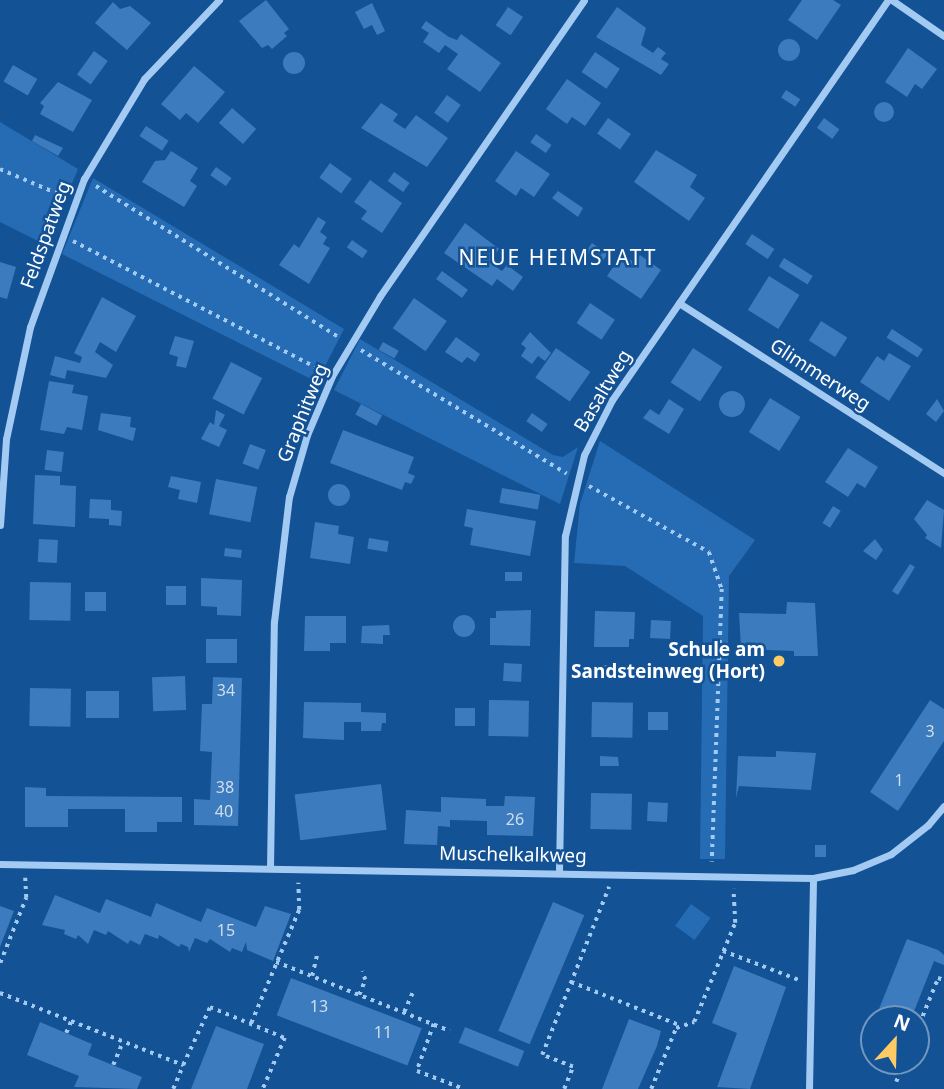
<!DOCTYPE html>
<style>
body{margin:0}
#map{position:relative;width:944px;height:1089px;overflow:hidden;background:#135295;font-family:"Noto Sans",sans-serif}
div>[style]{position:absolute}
.green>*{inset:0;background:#266cb4;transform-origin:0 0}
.building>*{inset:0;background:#3c7bbd;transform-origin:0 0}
.round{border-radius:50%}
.path>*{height:3.5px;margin-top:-1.75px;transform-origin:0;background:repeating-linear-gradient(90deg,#a3caf2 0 3.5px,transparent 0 8.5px)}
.minor>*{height:7px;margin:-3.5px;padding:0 3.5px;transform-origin:3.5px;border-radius:3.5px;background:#a3caf2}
.dots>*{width:19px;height:19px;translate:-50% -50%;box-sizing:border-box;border:4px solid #135295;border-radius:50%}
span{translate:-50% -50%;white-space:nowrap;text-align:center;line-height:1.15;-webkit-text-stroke:5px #135295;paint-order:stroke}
.number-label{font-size:16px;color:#cedeee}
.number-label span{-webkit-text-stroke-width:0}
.street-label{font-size:19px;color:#fff}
.poi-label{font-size:19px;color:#fff;font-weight:700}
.right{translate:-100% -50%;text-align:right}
.neighbourhood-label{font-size:21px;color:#fff;letter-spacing:2px}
.north{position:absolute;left:860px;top:1005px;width:70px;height:70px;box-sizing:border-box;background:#135295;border:2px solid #7197bf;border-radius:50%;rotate:22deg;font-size:19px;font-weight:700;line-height:28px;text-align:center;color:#fff}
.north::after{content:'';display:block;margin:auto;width:24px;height:32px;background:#ffcb64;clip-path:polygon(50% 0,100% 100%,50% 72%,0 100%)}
</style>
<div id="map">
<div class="green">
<div style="clip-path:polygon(0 122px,78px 169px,46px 245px,0 222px)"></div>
<div style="clip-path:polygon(93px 178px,344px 329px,317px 382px,62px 254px)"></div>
<div style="clip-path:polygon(360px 339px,553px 455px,563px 457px,578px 447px,560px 504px,334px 390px)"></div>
<div style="clip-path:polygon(600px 441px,755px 540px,729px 576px,725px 859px,700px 859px,703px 616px,625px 566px,574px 563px,580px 504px)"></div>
<div style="left:691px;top:904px;width:24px;height:27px;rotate:36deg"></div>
</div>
<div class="building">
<div style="clip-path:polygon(266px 0,289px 29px,284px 33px,287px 36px,272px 49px,268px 45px,262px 48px,239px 21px)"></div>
<div style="clip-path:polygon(802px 0,833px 0,841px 5px,817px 40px,788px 20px)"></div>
<div style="clip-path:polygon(113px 2px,120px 9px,130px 6px,151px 23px,127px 50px,95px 23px)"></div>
<div style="clip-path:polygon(372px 3px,385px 31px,377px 35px,372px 25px,364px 29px,355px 12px)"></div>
<div style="left:508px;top:7px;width:18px;height:22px;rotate:34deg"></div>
<div style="clip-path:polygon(617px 7px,646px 28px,641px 45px,653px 53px,658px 47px,666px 53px,661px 59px,669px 64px,661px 75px,596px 37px)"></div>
<div style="clip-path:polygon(426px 21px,449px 37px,457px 40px,461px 34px,501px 63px,480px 92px,447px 69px,458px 54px,445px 45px,439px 53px,423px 42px,429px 33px,421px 28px)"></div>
<div class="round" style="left:778px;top:39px;width:22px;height:22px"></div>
<div style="clip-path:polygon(908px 48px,937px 69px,922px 89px,915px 84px,907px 97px,885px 82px)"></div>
<div style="left:94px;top:51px;width:17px;height:29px;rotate:36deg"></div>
<div class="round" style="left:283px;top:52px;width:22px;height:22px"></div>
<div style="left:595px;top:52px;width:30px;height:24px;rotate:34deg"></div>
<div style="left:13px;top:65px;width:28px;height:19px;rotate:30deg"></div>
<div style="clip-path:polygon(194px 66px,225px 92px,198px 123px,186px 113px,180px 120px,161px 104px)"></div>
<div style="clip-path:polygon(567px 79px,601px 103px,585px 126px,572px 117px,567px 124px,546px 109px)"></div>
<div style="clip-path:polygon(58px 82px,92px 100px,73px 132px,40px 114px,44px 106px,40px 103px)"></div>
<div style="left:786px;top:90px;width:17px;height:9px;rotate:33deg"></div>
<div style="left:447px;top:95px;width:17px;height:22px;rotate:36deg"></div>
<div class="round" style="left:874px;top:102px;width:20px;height:20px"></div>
<div style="clip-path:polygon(381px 103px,398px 114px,393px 121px,405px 129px,416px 115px,448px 138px,427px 167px,361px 128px)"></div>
<div style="left:232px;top:108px;width:32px;height:20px;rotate:41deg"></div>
<div style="left:608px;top:118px;width:28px;height:19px;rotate:35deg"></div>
<div style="left:824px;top:118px;width:19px;height:12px;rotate:36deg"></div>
<div style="left:146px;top:126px;width:27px;height:12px;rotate:33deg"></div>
<div style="left:536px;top:134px;width:19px;height:10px;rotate:35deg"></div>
<div style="clip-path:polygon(35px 135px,63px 148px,58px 156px,32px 141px)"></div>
<div style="clip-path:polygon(656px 150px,697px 175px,690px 187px,705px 198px,689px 221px,634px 182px)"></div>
<div style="clip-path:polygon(171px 151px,198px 168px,190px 181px,197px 186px,184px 207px,142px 182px,155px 161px,165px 160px)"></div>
<div style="clip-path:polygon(516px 151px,550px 174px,534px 197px,521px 188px,516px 196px,495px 181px)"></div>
<div style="left:330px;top:163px;width:27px;height:18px;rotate:36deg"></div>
<div style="left:216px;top:167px;width:19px;height:10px;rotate:35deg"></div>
<div style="left:394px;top:172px;width:19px;height:11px;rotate:35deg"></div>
<div style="clip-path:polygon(370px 180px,402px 203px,382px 233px,361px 219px,367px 211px,354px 202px)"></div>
<div style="clip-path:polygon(558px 191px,583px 208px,578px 217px,552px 198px)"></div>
<div style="clip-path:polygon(318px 217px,326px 222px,320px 232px,327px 237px,323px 244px,330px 248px,309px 284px,279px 265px,294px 244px,299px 248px)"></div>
<div style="clip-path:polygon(465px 223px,499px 249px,489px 262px,502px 271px,507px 265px,523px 277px,513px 291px,497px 279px,492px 286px,444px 253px)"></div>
<div style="left:752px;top:234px;width:27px;height:12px;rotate:34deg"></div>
<div style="left:352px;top:240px;width:19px;height:9px;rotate:35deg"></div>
<div style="left:592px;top:243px;width:19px;height:11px;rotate:35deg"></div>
<div style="clip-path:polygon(622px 254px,635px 263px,640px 255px,661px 270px,641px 299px,607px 276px)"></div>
<div style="left:784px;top:258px;width:34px;height:10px;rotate:32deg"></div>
<div style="clip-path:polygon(0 262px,16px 267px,7px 299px,0 297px)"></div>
<div style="left:442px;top:271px;width:32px;height:10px;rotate:36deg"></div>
<div style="left:769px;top:276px;width:36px;height:40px;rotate:32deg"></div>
<div style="clip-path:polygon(102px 297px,136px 316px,116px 352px,100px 342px,95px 352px,113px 365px,106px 378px,67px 370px,65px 379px,50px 375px,55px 356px,80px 363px,82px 357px,74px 353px)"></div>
<div style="left:414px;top:298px;width:40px;height:37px;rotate:35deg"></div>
<div style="left:590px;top:303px;width:30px;height:24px;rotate:34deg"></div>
<div style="left:821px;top:321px;width:31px;height:23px;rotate:32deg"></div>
<div style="left:892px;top:329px;width:37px;height:10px;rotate:33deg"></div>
<div style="clip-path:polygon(530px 332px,551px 353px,545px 361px,538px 356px,532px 364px,521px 356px,526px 348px,521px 344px)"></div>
<div style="clip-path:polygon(175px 336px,194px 341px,186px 368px,176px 366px,178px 357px,169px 354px)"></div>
<div style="clip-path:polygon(456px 337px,480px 354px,475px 362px,467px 357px,462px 363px,445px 352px)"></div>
<div style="left:383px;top:342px;width:18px;height:9px;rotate:29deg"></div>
<div style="left:556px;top:348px;width:42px;height:36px;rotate:35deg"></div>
<div style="left:693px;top:348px;width:35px;height:41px;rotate:33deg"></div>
<div style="clip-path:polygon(889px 353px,911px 366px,889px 401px,860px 382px,877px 356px,884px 361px)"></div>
<div style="left:231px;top:362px;width:35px;height:41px;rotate:27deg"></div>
<div style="clip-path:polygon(49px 381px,74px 385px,72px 393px,88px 396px,82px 430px,67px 427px,64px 434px,40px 430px)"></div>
<div class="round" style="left:719px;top:391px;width:26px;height:26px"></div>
<div style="left:770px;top:398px;width:36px;height:40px;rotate:32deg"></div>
<div style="clip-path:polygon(669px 399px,684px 409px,669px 434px,643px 418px,650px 409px,659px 415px)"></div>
<div style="clip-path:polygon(937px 399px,944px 411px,936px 422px,926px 414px)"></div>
<div style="left:361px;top:404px;width:24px;height:12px;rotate:28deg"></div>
<div style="clip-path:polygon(216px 410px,225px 415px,219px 426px,227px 430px,219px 447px,201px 439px,210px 422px,214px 425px)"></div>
<div style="clip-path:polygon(101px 413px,131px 417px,130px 427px,136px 428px,133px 441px,98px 430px)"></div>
<div style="left:532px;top:413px;width:19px;height:10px;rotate:35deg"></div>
<div style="clip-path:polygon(343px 430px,414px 457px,408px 473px,415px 476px,411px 484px,405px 482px,402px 490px,330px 463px)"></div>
<div style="left:250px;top:444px;width:17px;height:21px;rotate:21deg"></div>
<div style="clip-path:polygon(848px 448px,878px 467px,865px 488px,857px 483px,848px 497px,825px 482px)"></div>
<div style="left:47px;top:450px;width:17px;height:20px;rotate:7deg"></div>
<div style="clip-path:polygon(35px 475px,60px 476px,60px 485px,76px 486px,75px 527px,33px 524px)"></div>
<div style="clip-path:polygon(171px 476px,201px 482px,197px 503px,178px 499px,180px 490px,168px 487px)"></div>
<div style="left:216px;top:479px;width:42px;height:36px;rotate:11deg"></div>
<div class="round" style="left:328px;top:484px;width:22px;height:22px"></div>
<div style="left:502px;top:488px;width:39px;height:15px;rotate:10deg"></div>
<div style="clip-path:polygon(90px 499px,111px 500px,111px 510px,122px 511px,121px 526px,109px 525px,109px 519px,89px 518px)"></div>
<div style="clip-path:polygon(927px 500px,944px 510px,941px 548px,925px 538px,927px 535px,914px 519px)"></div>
<div style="left:833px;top:506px;width:9px;height:20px;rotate:32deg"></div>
<div style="clip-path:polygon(467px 509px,536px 521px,530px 556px,470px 545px,473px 528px,464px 526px)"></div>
<div style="clip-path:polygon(315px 522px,339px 526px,338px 534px,354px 537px,350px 564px,310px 558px)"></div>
<div style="left:369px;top:538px;width:20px;height:11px;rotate:9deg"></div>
<div style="left:39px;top:539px;width:19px;height:23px;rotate:3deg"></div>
<div style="clip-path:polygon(875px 539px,883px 550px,876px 560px,863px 551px)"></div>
<div style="left:225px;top:548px;width:17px;height:8px;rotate:7deg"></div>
<div style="clip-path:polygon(910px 564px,915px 567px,898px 595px,892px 591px)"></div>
<div style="left:505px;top:572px;width:17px;height:9px"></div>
<div style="clip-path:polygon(201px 578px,242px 580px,241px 616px,217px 615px,217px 607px,201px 606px)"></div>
<div style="left:30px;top:582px;width:41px;height:38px;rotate:1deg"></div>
<div style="left:166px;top:586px;width:20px;height:19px"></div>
<div style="left:85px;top:592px;width:21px;height:19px"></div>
<div style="clip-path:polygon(787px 602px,815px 603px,818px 656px,794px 656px,794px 651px,741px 649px,739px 613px,786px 614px)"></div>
<div style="clip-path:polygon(531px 610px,530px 646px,490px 645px,490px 618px,496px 618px,496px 611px)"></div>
<div style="clip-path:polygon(595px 611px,635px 612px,634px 639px,629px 639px,629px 647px,594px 647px)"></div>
<div class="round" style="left:453px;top:615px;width:22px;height:22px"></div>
<div style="clip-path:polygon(305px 616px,346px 616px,346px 643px,330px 643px,330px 651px,304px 651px)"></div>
<div style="left:651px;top:620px;width:20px;height:18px;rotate:3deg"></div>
<div style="clip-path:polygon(389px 625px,390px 635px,383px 635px,383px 644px,361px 643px,362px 626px)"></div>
<div style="left:237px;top:639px;width:24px;height:31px;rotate:90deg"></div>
<div style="left:504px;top:663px;width:18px;height:18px;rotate:3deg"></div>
<div style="clip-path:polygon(600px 665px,619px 665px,618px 675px,600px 674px)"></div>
<div style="left:185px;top:676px;width:34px;height:33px;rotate:88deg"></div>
<div style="clip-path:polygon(213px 677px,242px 678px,238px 826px,194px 825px,194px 799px,210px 800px,212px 752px,200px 751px,202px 704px,212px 704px)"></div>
<div style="left:30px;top:688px;width:41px;height:38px;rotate:1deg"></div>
<div style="left:86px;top:691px;width:33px;height:27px"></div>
<div style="left:489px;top:700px;width:40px;height:36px;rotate:1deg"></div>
<div style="clip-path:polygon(930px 700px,944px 709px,944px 741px,898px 811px,870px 792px)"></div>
<div style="clip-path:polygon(304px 702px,361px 703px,361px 712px,386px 713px,386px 723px,382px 723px,381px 731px,361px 731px,361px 722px,344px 722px,344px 740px,303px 738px)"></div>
<div style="left:592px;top:702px;width:41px;height:35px;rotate:1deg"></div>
<div style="left:455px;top:708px;width:20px;height:18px"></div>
<div style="left:648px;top:712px;width:20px;height:18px"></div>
<div style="clip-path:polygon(776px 751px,816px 753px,811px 790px,739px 786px,736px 798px,738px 756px,776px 757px)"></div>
<div style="clip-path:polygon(600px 756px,618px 757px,619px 766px,600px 766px)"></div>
<div style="left:381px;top:784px;width:46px;height:87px;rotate:83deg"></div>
<div style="clip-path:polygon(25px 787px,46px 788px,46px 796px,182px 797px,182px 822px,157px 822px,157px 832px,125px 832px,125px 809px,68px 809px,68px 827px,25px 827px)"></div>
<div style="left:591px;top:793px;width:41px;height:36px;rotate:1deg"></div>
<div style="clip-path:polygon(505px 796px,535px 797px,533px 836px,487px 835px,487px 821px,450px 820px,450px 827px,438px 826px,437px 845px,404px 844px,406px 810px,441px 812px,441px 797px,486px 799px,486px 806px,504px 806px)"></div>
<div style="left:648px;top:802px;width:20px;height:19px;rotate:3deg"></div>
<div style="left:815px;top:845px;width:11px;height:12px"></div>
<div style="clip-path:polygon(55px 895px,100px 913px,106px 899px,151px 917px,156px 903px,201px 922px,207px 908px,256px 927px,265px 906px,291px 914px,273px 961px,247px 950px,246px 942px,242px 952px,232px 948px,230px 952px,210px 939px,207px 943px,195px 938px,189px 952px,188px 947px,181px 944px,179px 947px,159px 935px,158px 939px,145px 934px,140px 945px,130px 940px,128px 944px,108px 931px,106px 935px,94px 930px,88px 944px,78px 935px,76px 939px,64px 934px,65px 930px,42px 925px)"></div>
<div style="left:553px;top:902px;width:34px;height:140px;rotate:23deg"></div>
<div style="clip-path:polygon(0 906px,14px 911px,0 947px)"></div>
<div style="clip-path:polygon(907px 939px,938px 950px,944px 955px,944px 965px,934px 961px,911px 1019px,875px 1019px)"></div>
<div style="clip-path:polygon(734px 966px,786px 987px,750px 1089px,717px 1087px,737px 1033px,712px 1023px)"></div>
<div style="left:291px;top:978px;width:140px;height:40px;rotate:21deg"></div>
<div style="clip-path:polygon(629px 1019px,661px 1031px,657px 1046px,638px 1089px,602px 1089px)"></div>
<div style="clip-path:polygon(40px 1022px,92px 1044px,88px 1055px,142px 1077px,137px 1089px,74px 1087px,79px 1076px,27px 1055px)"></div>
<div style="clip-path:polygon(874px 1022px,874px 1047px,866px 1043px)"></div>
<div style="clip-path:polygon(216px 1026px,264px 1044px,247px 1089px,191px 1089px)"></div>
<div style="left:465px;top:1027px;width:64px;height:17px;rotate:22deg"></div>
</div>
<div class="path">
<div style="left:0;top:169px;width:69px;rotate:23.2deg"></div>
<div style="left:96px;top:186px;width:286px;rotate:31.9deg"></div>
<div style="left:73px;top:241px;width:280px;rotate:27.5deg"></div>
<div style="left:361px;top:350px;width:240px;rotate:31deg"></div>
<div style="left:589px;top:486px;width:137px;rotate:28.8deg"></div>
<div style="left:709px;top:552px;width:39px;rotate:71deg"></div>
<div style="left:722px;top:589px;width:273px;rotate:92.1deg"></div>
<div style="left:723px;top:951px;width:81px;rotate:20.9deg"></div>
<div style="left:276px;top:962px;width:187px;rotate:21.6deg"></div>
<div style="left:0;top:963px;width:70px;rotate:-68.2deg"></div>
<div style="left:26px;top:898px;width:20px;rotate:-93deg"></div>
<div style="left:312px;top:976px;width:22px;rotate:-77deg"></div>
<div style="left:571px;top:982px;width:116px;rotate:21.7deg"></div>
<div style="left:0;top:993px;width:197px;rotate:21.5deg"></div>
<div style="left:183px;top:1065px;width:64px;rotate:-65deg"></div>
<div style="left:210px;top:1007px;width:81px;rotate:22.5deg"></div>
<div style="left:285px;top:1038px;width:56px;rotate:113.3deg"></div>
<div style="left:359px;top:995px;width:16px;rotate:-68deg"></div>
<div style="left:365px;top:980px;width:9px;rotate:-108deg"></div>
<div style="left:404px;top:1012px;width:24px;rotate:-66deg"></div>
<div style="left:251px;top:1023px;width:123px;rotate:-67deg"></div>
<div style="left:299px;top:910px;width:27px;rotate:-92deg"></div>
<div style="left:434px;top:1024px;width:50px;rotate:109.9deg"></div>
<div style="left:417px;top:1071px;width:50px;rotate:21deg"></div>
<div style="left:916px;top:1032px;width:58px;rotate:-67.8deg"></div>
<div style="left:938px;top:978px;width:6px;rotate:18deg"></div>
<div style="left:66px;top:1033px;width:13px;rotate:-67deg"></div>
<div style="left:113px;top:1065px;width:25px;rotate:-67deg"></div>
<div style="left:896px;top:1082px;width:22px;rotate:-69deg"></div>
<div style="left:173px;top:1089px;width:26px;rotate:-67deg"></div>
<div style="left:564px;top:1089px;width:24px;rotate:-68deg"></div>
<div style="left:573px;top:1067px;width:33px;rotate:-159deg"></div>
<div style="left:542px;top:1055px;width:181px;rotate:-68.3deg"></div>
<div style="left:651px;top:1089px;width:66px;rotate:-67.7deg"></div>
<div style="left:676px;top:1028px;width:19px;rotate:-18deg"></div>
<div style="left:694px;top:1022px;width:107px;rotate:-67.5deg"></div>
<div style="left:735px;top:923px;width:34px;rotate:-93deg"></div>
</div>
<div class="minor">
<div style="left:892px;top:0;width:63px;rotate:34.7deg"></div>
<div style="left:679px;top:303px;width:315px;rotate:32.7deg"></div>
<div style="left:0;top:525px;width:86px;rotate:-86deg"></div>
<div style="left:6px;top:439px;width:115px;rotate:-77.9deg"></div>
<div style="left:30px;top:327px;width:158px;rotate:-70deg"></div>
<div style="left:84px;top:179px;width:117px;rotate:-59deg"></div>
<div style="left:144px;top:79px;width:109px;rotate:-46.5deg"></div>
<div style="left:0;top:864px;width:813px;rotate:0.99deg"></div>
<div style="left:813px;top:878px;width:41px;rotate:-11.3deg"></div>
<div style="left:853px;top:870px;width:41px;rotate:-22.8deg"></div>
<div style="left:891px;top:854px;width:47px;rotate:-38.1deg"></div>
<div style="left:928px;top:825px;width:25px;rotate:-50deg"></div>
<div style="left:270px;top:868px;width:246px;rotate:-89.1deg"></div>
<div style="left:274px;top:622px;width:126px;rotate:-83.2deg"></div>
<div style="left:289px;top:497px;width:65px;rotate:-73.8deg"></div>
<div style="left:307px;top:435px;width:64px;rotate:-67deg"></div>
<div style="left:332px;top:376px;width:93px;rotate:-59deg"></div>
<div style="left:380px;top:296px;width:359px;rotate:-55.4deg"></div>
<div style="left:559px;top:872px;width:336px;rotate:-89deg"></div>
<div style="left:565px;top:536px;width:83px;rotate:-76.8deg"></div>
<div style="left:584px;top:455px;width:62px;rotate:-63deg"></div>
<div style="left:612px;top:400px;width:486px;rotate:-55.4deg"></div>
<div style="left:809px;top:1089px;width:211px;rotate:-88.9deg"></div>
</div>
<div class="dots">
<div style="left:779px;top:661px;background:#ffcb64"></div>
</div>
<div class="number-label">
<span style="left:226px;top:690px">34</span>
<span style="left:930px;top:731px">3</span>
<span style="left:899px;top:780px">1</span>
<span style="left:225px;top:787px">38</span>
<span style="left:224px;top:811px">40</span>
<span style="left:515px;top:819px">26</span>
<span style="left:226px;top:930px">15</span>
<span style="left:319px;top:1006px">13</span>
<span style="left:383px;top:1032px">11</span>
</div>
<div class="street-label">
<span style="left:46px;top:235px;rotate:-70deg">Feldspatweg</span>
<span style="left:820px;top:375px;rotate:33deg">Glimmerweg</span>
<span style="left:603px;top:391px;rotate:-59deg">Basaltweg</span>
<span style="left:303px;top:413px;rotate:-68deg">Graphitweg</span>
<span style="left:513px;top:855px;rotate:1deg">Muschelkalkweg</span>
</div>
<div class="poi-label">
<span class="right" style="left:765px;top:661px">Schule am<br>Sandsteinweg (Hort)</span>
</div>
<div class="neighbourhood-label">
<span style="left:558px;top:257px">NEUE HEIMSTATT</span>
</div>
<div class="north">N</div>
</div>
